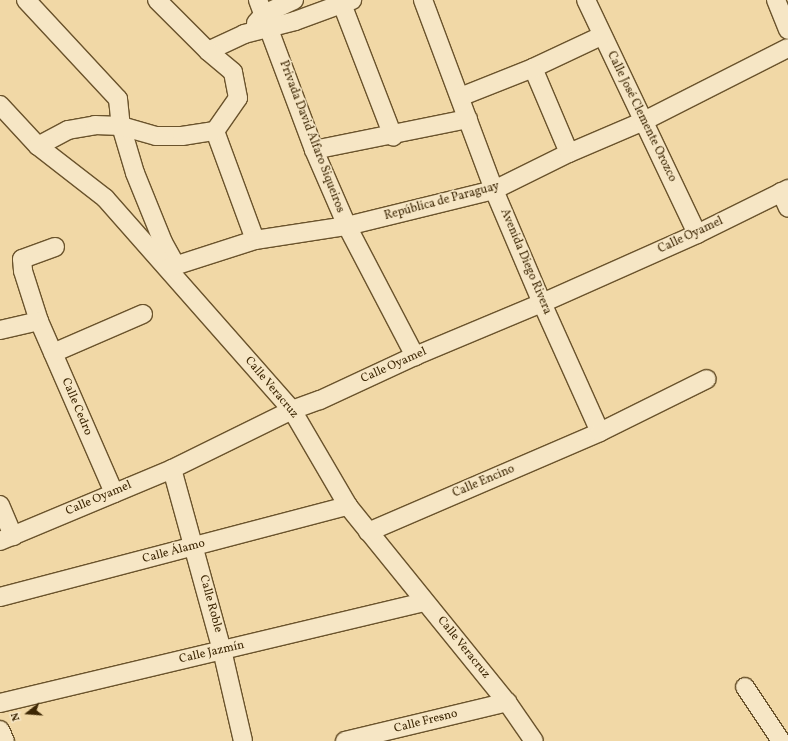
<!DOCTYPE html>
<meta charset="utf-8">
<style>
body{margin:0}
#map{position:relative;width:788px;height:741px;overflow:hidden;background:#f1d8a6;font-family:Vollkorn,serif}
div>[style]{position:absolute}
.roads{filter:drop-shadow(1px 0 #6a532c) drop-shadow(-1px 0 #6a532c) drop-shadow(0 1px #6a532c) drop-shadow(0 -1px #6a532c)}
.minor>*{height:18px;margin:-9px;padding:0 9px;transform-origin:9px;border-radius:9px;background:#f6e6c5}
span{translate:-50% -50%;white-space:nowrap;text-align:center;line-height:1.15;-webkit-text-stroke:3px #f6e6c5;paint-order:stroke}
.street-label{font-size:12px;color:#3d2704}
.north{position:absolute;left:8px;top:693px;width:40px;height:40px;-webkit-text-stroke:3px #f6e6c5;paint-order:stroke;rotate:253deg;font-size:11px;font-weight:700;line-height:16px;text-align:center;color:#3d2704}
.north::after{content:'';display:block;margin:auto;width:14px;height:18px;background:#3d2704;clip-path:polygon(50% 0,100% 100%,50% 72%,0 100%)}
</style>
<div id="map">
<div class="roads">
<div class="minor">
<div style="left:26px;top:0;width:135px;rotate:47.1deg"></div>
<div style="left:118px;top:99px;width:27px;rotate:84deg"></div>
<div style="left:121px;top:126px;width:49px;rotate:73.4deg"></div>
<div style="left:135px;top:173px;width:74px;rotate:67.9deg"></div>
<div style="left:163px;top:242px;width:26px;rotate:61deg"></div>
<div style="left:258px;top:0;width:160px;rotate:69.5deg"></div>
<div style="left:314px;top:150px;width:83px;rotate:66.5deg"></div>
<div style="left:347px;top:226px;width:147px;rotate:62.4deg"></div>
<div style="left:423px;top:0;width:203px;rotate:69.5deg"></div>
<div style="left:494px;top:190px;width:123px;rotate:67deg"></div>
<div style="left:542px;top:303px;width:141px;rotate:65.8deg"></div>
<div style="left:586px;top:0;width:259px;rotate:64.6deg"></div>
<div style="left:776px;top:0;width:32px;rotate:68deg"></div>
<div style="left:342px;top:4px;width:142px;rotate:68.9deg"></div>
<div style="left:256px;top:23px;width:12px;rotate:-48deg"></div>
<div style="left:264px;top:14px;width:33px;rotate:-25deg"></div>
<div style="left:208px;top:51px;width:40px;rotate:-25deg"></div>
<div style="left:244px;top:34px;width:53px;rotate:-14.3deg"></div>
<div style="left:295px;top:21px;width:61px;rotate:-20.2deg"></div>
<div style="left:533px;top:68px;width:92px;rotate:67deg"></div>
<div style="left:460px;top:97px;width:79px;rotate:-21.7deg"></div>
<div style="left:533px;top:68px;width:75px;rotate:-25.2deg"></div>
<div style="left:0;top:105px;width:56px;rotate:47.2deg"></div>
<div style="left:38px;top:146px;width:85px;rotate:37.8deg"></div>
<div style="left:105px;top:198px;width:283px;rotate:48.6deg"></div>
<div style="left:292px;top:410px;width:111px;rotate:59.7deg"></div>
<div style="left:348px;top:506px;width:252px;rotate:51deg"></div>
<div style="left:507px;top:702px;width:47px;rotate:55.3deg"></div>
<div style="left:215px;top:131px;width:116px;rotate:69.8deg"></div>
<div style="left:38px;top:146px;width:34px;rotate:-28deg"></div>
<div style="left:68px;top:130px;width:27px;rotate:-10deg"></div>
<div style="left:95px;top:125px;width:26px;rotate:2deg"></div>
<div style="left:121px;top:126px;width:36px;rotate:16deg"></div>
<div style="left:156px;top:136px;width:26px"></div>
<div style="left:182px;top:136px;width:33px;rotate:-9deg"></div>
<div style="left:215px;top:131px;width:40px;rotate:-55.1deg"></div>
<div style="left:238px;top:98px;width:26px;rotate:-101deg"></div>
<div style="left:233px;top:72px;width:33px;rotate:-140deg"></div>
<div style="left:208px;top:51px;width:72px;rotate:-135deg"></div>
<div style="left:314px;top:150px;width:157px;rotate:-11.4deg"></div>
<div style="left:781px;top:192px;width:17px;rotate:66deg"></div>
<div style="left:55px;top:247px;width:35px;rotate:160deg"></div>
<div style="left:22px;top:259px;width:12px;rotate:85deg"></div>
<div style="left:23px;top:271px;width:52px;rotate:72.3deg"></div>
<div style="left:39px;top:321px;width:188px;rotate:66.4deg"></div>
<div style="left:168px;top:268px;width:91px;rotate:-17.8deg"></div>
<div style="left:255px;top:240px;width:93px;rotate:-8.7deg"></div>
<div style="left:347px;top:226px;width:151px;rotate:-13.8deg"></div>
<div style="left:494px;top:190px;width:84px;rotate:-26.3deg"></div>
<div style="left:569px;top:153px;width:82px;rotate:-23.1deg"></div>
<div style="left:644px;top:121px;width:161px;rotate:-26.9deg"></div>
<div style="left:0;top:330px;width:40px;rotate:-13deg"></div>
<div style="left:53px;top:353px;width:98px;rotate:-23.4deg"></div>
<div style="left:172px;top:469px;width:188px;rotate:74.6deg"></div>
<div style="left:222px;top:650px;width:93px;rotate:77deg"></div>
<div style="left:0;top:505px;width:34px;rotate:67deg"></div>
<div style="left:368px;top:532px;width:253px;rotate:-23.3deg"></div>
<div style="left:600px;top:432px;width:119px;rotate:-26.4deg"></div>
<div style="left:0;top:541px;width:186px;rotate:-22.7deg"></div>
<div style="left:172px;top:469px;width:134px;rotate:-26.2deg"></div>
<div style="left:292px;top:410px;width:30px;rotate:-20deg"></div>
<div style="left:320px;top:400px;width:105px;rotate:-24.9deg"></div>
<div style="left:415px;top:356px;width:138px;rotate:-22.7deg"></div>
<div style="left:542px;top:303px;width:170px;rotate:-24deg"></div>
<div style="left:697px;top:234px;width:102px;rotate:-26.3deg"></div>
<div style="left:0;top:597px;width:360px;rotate:-14.7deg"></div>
<div style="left:745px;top:687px;width:65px;rotate:56.3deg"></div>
<div style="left:0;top:703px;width:436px;rotate:-13.4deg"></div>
<div style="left:0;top:730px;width:12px;rotate:66deg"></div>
<div style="left:345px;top:741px;width:167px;rotate:-13.5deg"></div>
</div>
</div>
<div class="street-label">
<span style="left:641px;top:117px;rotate:64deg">Calle José Clemente Orozco</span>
<span style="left:311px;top:137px;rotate:69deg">Privada David Alfaro Siqueiros</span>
<span style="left:442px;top:202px;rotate:-15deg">República de Paraguay</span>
<span style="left:691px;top:236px;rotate:-25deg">Calle Oyamel</span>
<span style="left:525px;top:262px;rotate:67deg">Avenida Diego Rivera</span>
<span style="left:394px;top:366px;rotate:-24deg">Calle Oyamel</span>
<span style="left:271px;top:388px;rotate:50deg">Calle Veracruz</span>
<span style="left:76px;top:407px;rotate:67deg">Calle Cedro</span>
<span style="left:484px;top:482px;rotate:-23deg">Calle Encino</span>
<span style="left:99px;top:499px;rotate:-23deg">Calle Oyamel</span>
<span style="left:174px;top:552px;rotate:-15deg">Calle Álamo</span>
<span style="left:210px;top:604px;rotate:75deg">Calle Roble</span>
<span style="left:463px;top:648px;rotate:51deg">Calle Veracruz</span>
<span style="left:212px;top:653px;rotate:-13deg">Calle Jazmín</span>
<span style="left:426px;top:722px;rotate:-14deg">Calle Fresno</span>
</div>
<div class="north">N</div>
</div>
